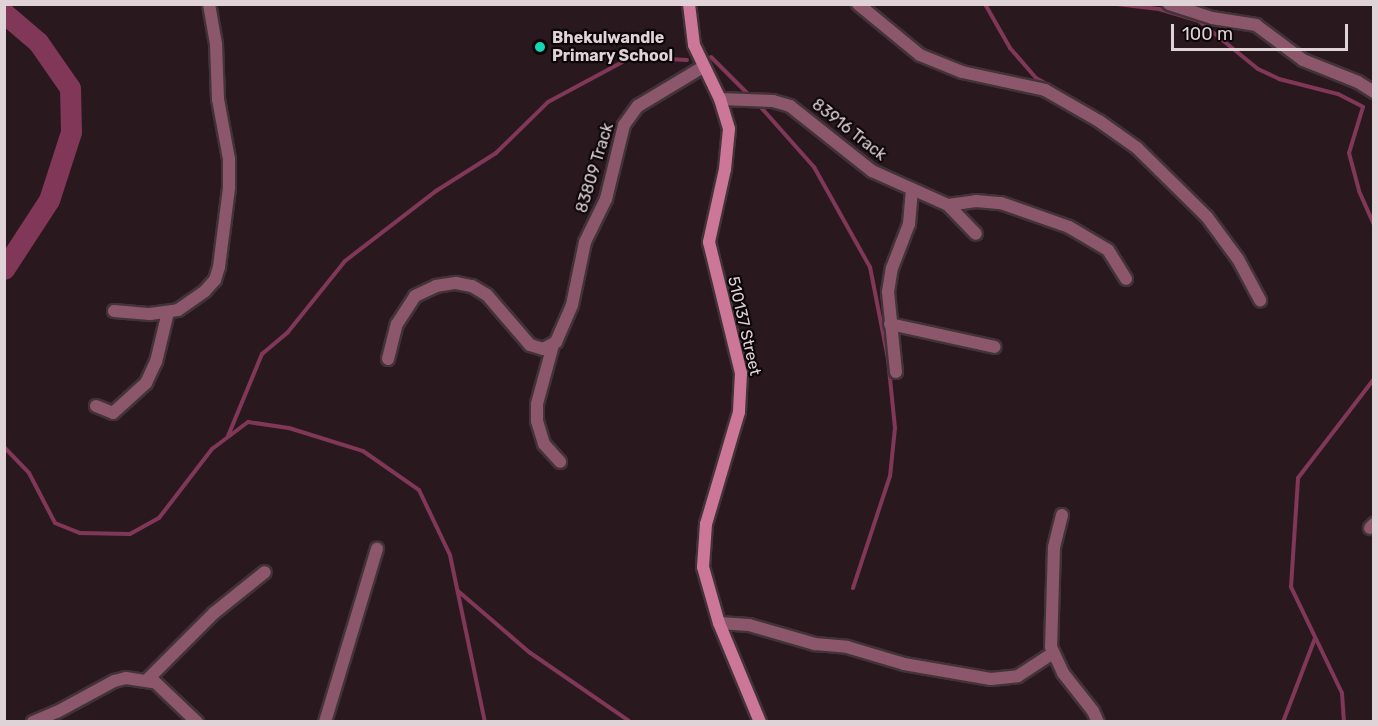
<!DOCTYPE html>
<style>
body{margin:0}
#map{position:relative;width:1378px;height:726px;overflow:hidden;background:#29191f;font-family:Rubik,sans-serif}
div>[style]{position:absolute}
.stream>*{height:4px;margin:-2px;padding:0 2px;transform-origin:2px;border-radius:2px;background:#813757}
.river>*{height:21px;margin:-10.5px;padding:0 10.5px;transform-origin:10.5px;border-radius:10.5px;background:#813757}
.roads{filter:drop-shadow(2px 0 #423339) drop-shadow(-2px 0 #423339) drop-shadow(0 2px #423339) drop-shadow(0 -2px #423339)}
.street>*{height:12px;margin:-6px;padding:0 6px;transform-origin:6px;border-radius:6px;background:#8d576b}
.secondary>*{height:12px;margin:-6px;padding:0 6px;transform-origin:6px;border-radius:6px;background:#cc7698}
.dots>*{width:16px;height:16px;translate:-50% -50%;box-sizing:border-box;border:3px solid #0d0609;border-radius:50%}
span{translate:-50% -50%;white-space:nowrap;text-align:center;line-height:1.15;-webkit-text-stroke:4.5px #0d0609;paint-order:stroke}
.poi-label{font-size:16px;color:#dfd3d7;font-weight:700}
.left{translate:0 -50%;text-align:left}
.street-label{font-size:16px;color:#dfd3d7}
.frame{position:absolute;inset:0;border:6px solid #dfd3d7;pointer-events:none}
.scale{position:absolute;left:1171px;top:24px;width:177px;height:27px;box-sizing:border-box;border:3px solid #dfd3d7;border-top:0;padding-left:8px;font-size:18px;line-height:21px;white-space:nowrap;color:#dfd3d7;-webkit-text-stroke:4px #0d0609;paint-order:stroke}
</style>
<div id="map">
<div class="stream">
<div style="left:985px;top:4px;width:51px;rotate:60.4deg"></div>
<div style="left:1010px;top:48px;width:40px;rotate:49deg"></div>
<div style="left:1036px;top:78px;width:14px;rotate:30deg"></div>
<div style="left:1117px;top:4px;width:42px;rotate:6.8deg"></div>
<div style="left:1159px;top:9px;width:42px;rotate:16.7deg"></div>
<div style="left:1199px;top:21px;width:76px;rotate:39.1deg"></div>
<div style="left:1258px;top:69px;width:23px;rotate:25deg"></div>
<div style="left:1279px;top:79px;width:61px;rotate:14.3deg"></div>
<div style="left:1338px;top:94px;width:28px;rotate:27deg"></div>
<div style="left:1363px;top:107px;width:48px;rotate:106.9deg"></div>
<div style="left:1349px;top:153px;width:39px;rotate:75deg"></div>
<div style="left:1359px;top:191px;width:36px;rotate:66deg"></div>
<div style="left:711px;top:57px;width:58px;rotate:45deg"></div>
<div style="left:757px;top:103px;width:86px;rotate:48.3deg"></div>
<div style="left:814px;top:167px;width:115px;rotate:60.8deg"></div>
<div style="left:870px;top:267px;width:94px;rotate:78.9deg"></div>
<div style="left:888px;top:359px;width:69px;rotate:84.2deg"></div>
<div style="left:895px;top:428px;width:48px;rotate:95.9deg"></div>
<div style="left:890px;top:476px;width:118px;rotate:108.3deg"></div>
<div style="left:228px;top:436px;width:89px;rotate:-67.5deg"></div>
<div style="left:262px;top:354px;width:34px;rotate:-40deg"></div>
<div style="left:288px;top:332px;width:91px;rotate:-51.2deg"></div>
<div style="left:345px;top:261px;width:115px;rotate:-37.6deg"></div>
<div style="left:436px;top:191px;width:71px;rotate:-32.3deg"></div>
<div style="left:496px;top:153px;width:73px;rotate:-44.4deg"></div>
<div style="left:548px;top:102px;width:95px;rotate:-28.2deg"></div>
<div style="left:632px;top:57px;width:55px;rotate:3.1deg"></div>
<div style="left:4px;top:447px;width:36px;rotate:46deg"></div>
<div style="left:29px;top:473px;width:56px;rotate:62.5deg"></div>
<div style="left:55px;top:523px;width:27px;rotate:22deg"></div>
<div style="left:80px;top:533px;width:50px;rotate:1.1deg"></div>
<div style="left:130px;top:534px;width:33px;rotate:-29deg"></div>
<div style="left:159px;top:518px;width:87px;rotate:-52.5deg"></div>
<div style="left:212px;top:449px;width:45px;rotate:-36.9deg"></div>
<div style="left:248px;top:422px;width:41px;rotate:8.3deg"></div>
<div style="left:289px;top:428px;width:77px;rotate:17.3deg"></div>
<div style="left:363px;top:451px;width:68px;rotate:34.9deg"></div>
<div style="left:419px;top:490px;width:72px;rotate:64.5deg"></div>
<div style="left:450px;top:555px;width:171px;rotate:78.2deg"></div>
<div style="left:458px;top:591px;width:94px;rotate:40.7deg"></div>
<div style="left:529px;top:652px;width:121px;rotate:34.6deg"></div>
<div style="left:1283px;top:722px;width:90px;rotate:-69.1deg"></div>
<div style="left:1344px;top:722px;width:29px;rotate:-94deg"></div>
<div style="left:1342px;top:693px;width:118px;rotate:-115.7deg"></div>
<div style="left:1291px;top:587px;width:109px;rotate:-86.3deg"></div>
<div style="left:1298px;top:478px;width:125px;rotate:-52.5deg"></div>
</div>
<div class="river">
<div style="left:4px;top:13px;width:45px;rotate:40.5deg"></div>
<div style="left:38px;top:42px;width:56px;rotate:55.2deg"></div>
<div style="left:70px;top:88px;width:44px;rotate:88.7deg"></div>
<div style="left:71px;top:132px;width:71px;rotate:107.9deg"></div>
<div style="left:49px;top:200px;width:82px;rotate:123.1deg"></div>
</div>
<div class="roads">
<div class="street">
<div style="left:858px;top:4px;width:80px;rotate:39.4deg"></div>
<div style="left:920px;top:55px;width:45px;rotate:22deg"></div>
<div style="left:962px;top:72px;width:85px;rotate:12.2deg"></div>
<div style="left:1045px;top:90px;width:62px;rotate:29.9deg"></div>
<div style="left:1099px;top:121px;width:47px;rotate:35.4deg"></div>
<div style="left:1137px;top:148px;width:98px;rotate:44.6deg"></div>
<div style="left:1207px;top:217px;width:52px;rotate:53.6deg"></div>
<div style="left:1238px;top:259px;width:47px;rotate:61.8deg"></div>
<div style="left:1169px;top:4px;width:45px;rotate:18deg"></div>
<div style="left:1212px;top:18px;width:45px;rotate:9deg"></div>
<div style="left:1256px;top:25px;width:59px;rotate:36.7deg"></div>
<div style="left:1303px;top:60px;width:59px;rotate:21.8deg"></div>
<div style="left:1358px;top:82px;width:19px;rotate:32deg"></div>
<div style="left:720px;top:99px;width:53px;rotate:2.2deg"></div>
<div style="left:773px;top:101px;width:18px;rotate:16deg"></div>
<div style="left:790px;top:106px;width:105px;rotate:38.4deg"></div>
<div style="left:872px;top:171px;width:83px;rotate:24.1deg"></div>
<div style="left:948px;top:205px;width:40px;rotate:46deg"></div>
<div style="left:948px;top:205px;width:28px;rotate:-8deg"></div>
<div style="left:976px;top:201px;width:25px;rotate:5deg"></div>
<div style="left:1001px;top:203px;width:72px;rotate:19.4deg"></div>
<div style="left:1069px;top:227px;width:45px;rotate:30.5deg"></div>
<div style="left:1108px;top:250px;width:34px;rotate:58deg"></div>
<div style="left:114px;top:311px;width:36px;rotate:5deg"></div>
<div style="left:150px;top:314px;width:28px;rotate:-8deg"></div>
<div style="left:178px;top:310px;width:33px;rotate:-35deg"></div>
<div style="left:205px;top:291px;width:15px;rotate:-48deg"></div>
<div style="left:215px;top:280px;width:14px;rotate:-73deg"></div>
<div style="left:219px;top:267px;width:80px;rotate:-82.8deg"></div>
<div style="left:229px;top:188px;width:29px;rotate:-90deg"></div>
<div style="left:229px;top:159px;width:61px;rotate:-100.4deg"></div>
<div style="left:218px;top:99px;width:55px;rotate:-92.1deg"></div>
<div style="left:216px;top:44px;width:41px;rotate:-99.9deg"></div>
<div style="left:890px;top:324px;width:107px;rotate:12.4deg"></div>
<div style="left:553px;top:345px;width:61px;rotate:105.2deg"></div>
<div style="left:537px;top:404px;width:17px;rotate:90deg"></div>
<div style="left:537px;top:421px;width:24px;rotate:73deg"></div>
<div style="left:544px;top:444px;width:24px;rotate:48deg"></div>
<div style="left:388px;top:359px;width:36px;rotate:-76deg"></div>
<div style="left:397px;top:324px;width:33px;rotate:-57deg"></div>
<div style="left:415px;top:296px;width:23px;rotate:-25deg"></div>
<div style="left:436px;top:286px;width:20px;rotate:-9deg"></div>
<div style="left:456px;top:283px;width:16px;rotate:11deg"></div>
<div style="left:472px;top:286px;width:17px;rotate:31deg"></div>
<div style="left:487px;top:295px;width:66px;rotate:49.3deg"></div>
<div style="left:530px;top:345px;width:14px;rotate:17deg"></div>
<div style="left:543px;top:349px;width:15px;rotate:-28deg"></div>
<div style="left:556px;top:342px;width:40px;rotate:-66.6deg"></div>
<div style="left:572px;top:305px;width:64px;rotate:-78.3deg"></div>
<div style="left:585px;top:242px;width:48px;rotate:-64deg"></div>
<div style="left:606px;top:199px;width:76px;rotate:-76.3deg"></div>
<div style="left:624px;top:125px;width:24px;rotate:-54deg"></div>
<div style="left:638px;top:106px;width:76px;rotate:-31deg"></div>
<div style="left:896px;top:372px;width:80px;rotate:-95.7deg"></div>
<div style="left:888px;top:292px;width:24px;rotate:-81deg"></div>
<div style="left:892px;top:268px;width:47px;rotate:-68.9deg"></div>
<div style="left:909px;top:224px;width:35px;rotate:-85deg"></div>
<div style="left:96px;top:406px;width:18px;rotate:22deg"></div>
<div style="left:113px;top:413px;width:45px;rotate:-42.3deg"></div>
<div style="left:146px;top:383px;width:23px;rotate:-65deg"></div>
<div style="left:156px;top:362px;width:51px;rotate:-76.5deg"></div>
<div style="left:1062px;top:515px;width:33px;rotate:104deg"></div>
<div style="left:1054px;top:547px;width:100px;rotate:91.7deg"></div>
<div style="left:1051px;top:647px;width:29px;rotate:65deg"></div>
<div style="left:1063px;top:673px;width:48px;rotate:51.7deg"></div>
<div style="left:1093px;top:711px;width:12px;rotate:66deg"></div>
<div style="left:1370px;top:528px;width:6px;rotate:-45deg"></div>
<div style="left:719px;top:623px;width:30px;rotate:4deg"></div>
<div style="left:749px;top:625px;width:69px;rotate:16.1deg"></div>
<div style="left:815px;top:644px;width:32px;rotate:5deg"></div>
<div style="left:847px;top:647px;width:59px;rotate:16.6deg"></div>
<div style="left:904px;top:664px;width:88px;rotate:9.8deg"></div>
<div style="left:991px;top:679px;width:27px;rotate:-6deg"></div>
<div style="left:1018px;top:676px;width:42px;rotate:-33.3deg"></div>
<div style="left:147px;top:680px;width:95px;rotate:-45deg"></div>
<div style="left:214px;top:613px;width:65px;rotate:-38.8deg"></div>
<div style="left:33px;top:722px;width:26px;rotate:-23deg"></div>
<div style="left:57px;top:712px;width:65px;rotate:-28.5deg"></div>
<div style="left:114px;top:681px;width:12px;rotate:-14deg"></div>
<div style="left:126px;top:678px;width:30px;rotate:9deg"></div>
<div style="left:156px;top:683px;width:57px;rotate:43.6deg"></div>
<div style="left:325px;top:722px;width:181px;rotate:-73.3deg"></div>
</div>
<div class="secondary">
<div style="left:689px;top:4px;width:41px;rotate:83deg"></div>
<div style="left:694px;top:45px;width:60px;rotate:64.3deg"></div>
<div style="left:720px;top:99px;width:31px;rotate:73deg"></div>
<div style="left:729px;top:129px;width:40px;rotate:95.7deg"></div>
<div style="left:725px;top:169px;width:75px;rotate:102.4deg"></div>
<div style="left:709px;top:242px;width:135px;rotate:76.3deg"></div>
<div style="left:741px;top:373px;width:39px;rotate:93deg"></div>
<div style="left:739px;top:412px;width:117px;rotate:106.4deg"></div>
<div style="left:706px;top:524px;width:43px;rotate:94deg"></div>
<div style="left:703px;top:567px;width:58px;rotate:74.1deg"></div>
<div style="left:719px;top:623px;width:107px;rotate:67.5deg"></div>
</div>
</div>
<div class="dots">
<div style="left:540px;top:47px;background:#15d5b3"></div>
</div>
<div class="poi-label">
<span class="left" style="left:552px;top:47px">Bhekulwandle<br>Primary School</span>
</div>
<div class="street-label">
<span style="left:849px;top:130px;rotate:38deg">83916 Track</span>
<span style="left:595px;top:168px;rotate:-73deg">83809 Track</span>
<span style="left:744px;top:326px;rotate:77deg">510137 Street</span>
</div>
<div class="frame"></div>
<div class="scale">100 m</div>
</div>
